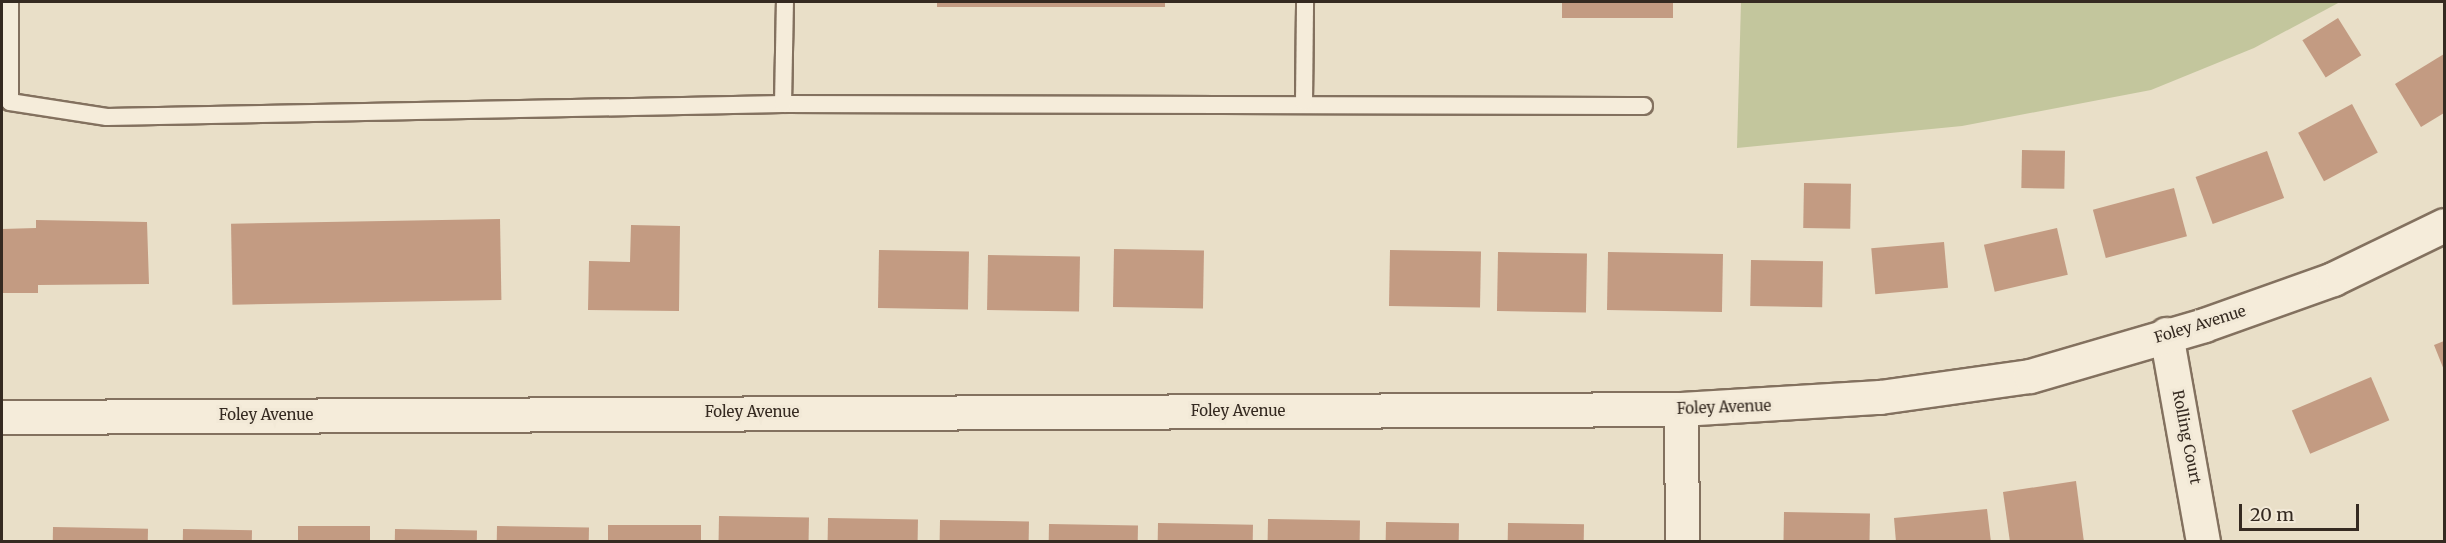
<!DOCTYPE html>
<style>
body{margin:0}
#map{position:relative;width:2446px;height:543px;overflow:hidden;background:#e9dfc8;font-family:Merriweather,serif}
div>[style]{position:absolute}
.green>*{inset:0;background:#c3c69d}
.building>*{inset:0;background:#c39b82;transform-origin:0 0}
.roads{filter:drop-shadow(2px 0 #83715f) drop-shadow(-2px 0 #83715f) drop-shadow(0 2px #83715f) drop-shadow(0 -2px #83715f)}
.lane>*{height:16px;margin:-8px;padding:0 8px;transform-origin:8px;border-radius:8px;background:#f5ecda}
.street>*{height:33px;margin:-16.5px;padding:0 16.5px;transform-origin:16.5px;border-radius:16.5px;background:#f5ecda}
span{translate:-50% -50%;white-space:nowrap;text-align:center;line-height:1.15;-webkit-text-stroke:6px #f2e9d7;paint-order:stroke}
.street-label{font-size:15px;color:#352a21}
.frame{position:absolute;inset:0;border:3px solid #352a21;pointer-events:none}
.scale{position:absolute;left:2239px;top:504px;width:120px;height:27px;box-sizing:border-box;border:3px solid #352a21;border-top:0;padding-left:8px;font-size:18px;line-height:21px;white-space:nowrap;color:#352a21;-webkit-text-stroke:4px #f2e9d7;paint-order:stroke}
</style>
<div id="map">
<div class="green">
<div style="clip-path:polygon(1741px 2px,2340px 2px,2254px 48px,2151px 90px,1962px 126px,1737px 148px)"></div>
</div>
<div class="building">
<div style="left:937px;top:2px;width:228px;height:5px"></div>
<div style="left:1562px;top:2px;width:111px;height:16px"></div>
<div style="left:2338px;top:18px;width:44px;height:42px;rotate:58deg"></div>
<div style="clip-path:polygon(2444px 54px,2444px 113px,2421px 127px,2395px 84px)"></div>
<div style="left:2352px;top:104px;width:55px;height:61px;rotate:62deg"></div>
<div style="left:2022px;top:150px;width:43px;height:38px;rotate:1deg"></div>
<div style="left:2267px;top:151px;width:50px;height:76px;rotate:70deg"></div>
<div style="left:1804px;top:183px;width:47px;height:45px;rotate:1deg"></div>
<div style="left:2174px;top:188px;width:50px;height:84px;rotate:75deg"></div>
<div style="left:500px;top:219px;width:81px;height:269px;rotate:89deg"></div>
<div style="clip-path:polygon(36px 220px,147px 222px,149px 284px,38px 285px,38px 293px,2px 293px,2px 229px,36px 228px)"></div>
<div style="clip-path:polygon(631px 225px,680px 226px,679px 311px,588px 310px,589px 261px,630px 262px)"></div>
<div style="left:2057px;top:228px;width:48px;height:75px;rotate:77deg"></div>
<div style="left:1944px;top:242px;width:46px;height:73px;rotate:85deg"></div>
<div style="left:1114px;top:249px;width:90px;height:58px;rotate:1deg"></div>
<div style="left:879px;top:250px;width:90px;height:58px;rotate:1deg"></div>
<div style="left:1390px;top:250px;width:91px;height:56px;rotate:1deg"></div>
<div style="left:1498px;top:252px;width:89px;height:59px;rotate:1deg"></div>
<div style="left:1608px;top:252px;width:115px;height:58px;rotate:1deg"></div>
<div style="left:988px;top:255px;width:92px;height:55px;rotate:1deg"></div>
<div style="left:1751px;top:260px;width:72px;height:46px;rotate:1deg"></div>
<div style="clip-path:polygon(2444px 341px,2444px 370px,2434px 345px)"></div>
<div style="left:2371px;top:377px;width:47px;height:86px;rotate:67deg"></div>
<div style="clip-path:polygon(2076px 481px,2084px 542px,2010px 542px,2003px 492px)"></div>
<div style="clip-path:polygon(1987px 509px,1991px 542px,1896px 542px,1894px 518px)"></div>
<div style="left:1784px;top:512px;width:86px;height:30px;rotate:1deg"></div>
<div style="left:719px;top:516px;width:90px;height:26px;rotate:1deg"></div>
<div style="left:828px;top:518px;width:90px;height:24px;rotate:1deg"></div>
<div style="left:1268px;top:519px;width:92px;height:23px;rotate:1deg"></div>
<div style="left:940px;top:520px;width:89px;height:22px;rotate:1deg"></div>
<div style="left:1386px;top:522px;width:73px;height:20px;rotate:1deg"></div>
<div style="left:1158px;top:523px;width:95px;height:19px;rotate:1deg"></div>
<div style="left:1508px;top:523px;width:76px;height:19px;rotate:1deg"></div>
<div style="left:1049px;top:524px;width:89px;height:18px;rotate:1deg"></div>
<div style="left:701px;top:525px;width:17px;height:93px;rotate:90deg"></div>
<div style="left:298px;top:526px;width:72px;height:16px"></div>
<div style="left:497px;top:526px;width:92px;height:16px;rotate:1deg"></div>
<div style="left:53px;top:527px;width:95px;height:15px;rotate:1deg"></div>
<div style="left:183px;top:529px;width:69px;height:13px;rotate:1deg"></div>
<div style="left:395px;top:529px;width:82px;height:13px;rotate:1deg"></div>
</div>
<div class="roads">
<div class="lane">
<div style="left:10px;top:2px;width:100px;rotate:90deg"></div>
<div style="left:10px;top:102px;width:98px;rotate:8.8deg"></div>
<div style="left:107px;top:117px;width:676px;rotate:-1.1deg"></div>
<div style="left:783px;top:104px;width:861px;rotate:0.13deg"></div>
<div style="left:1304px;top:102px;width:100px;rotate:-89.4deg"></div>
<div style="left:783px;top:104px;width:102px;rotate:-88.9deg"></div>
</div>
<div class="street">
<div style="left:2166px;top:334px;width:211px;rotate:79.9deg"></div>
<div style="left:1681px;top:409px;width:133px;rotate:89.6deg"></div>
<div style="left:2px;top:417px;width:1679px;rotate:-0.27deg"></div>
<div style="left:1681px;top:409px;width:199px;rotate:-3.5deg"></div>
<div style="left:1880px;top:397px;width:151px;rotate:-8deg"></div>
<div style="left:2030px;top:376px;width:181px;rotate:-16.3deg"></div>
<div style="left:2204px;top:325px;width:137px;rotate:-19.6deg"></div>
<div style="left:2333px;top:279px;width:123px;rotate:-25.9deg"></div>
</div>
</div>
<div class="street-label">
<span style="left:2200px;top:324px;rotate:-17deg">Foley Avenue</span>
<span style="left:1724px;top:407px;rotate:-2deg">Foley Avenue</span>
<span style="left:1238px;top:411px">Foley Avenue</span>
<span style="left:752px;top:412px">Foley Avenue</span>
<span style="left:266px;top:415px">Foley Avenue</span>
<span style="left:2187px;top:437px;rotate:79deg">Rolling Court</span>
</div>
<div class="frame"></div>
<div class="scale">20 m</div>
</div>
